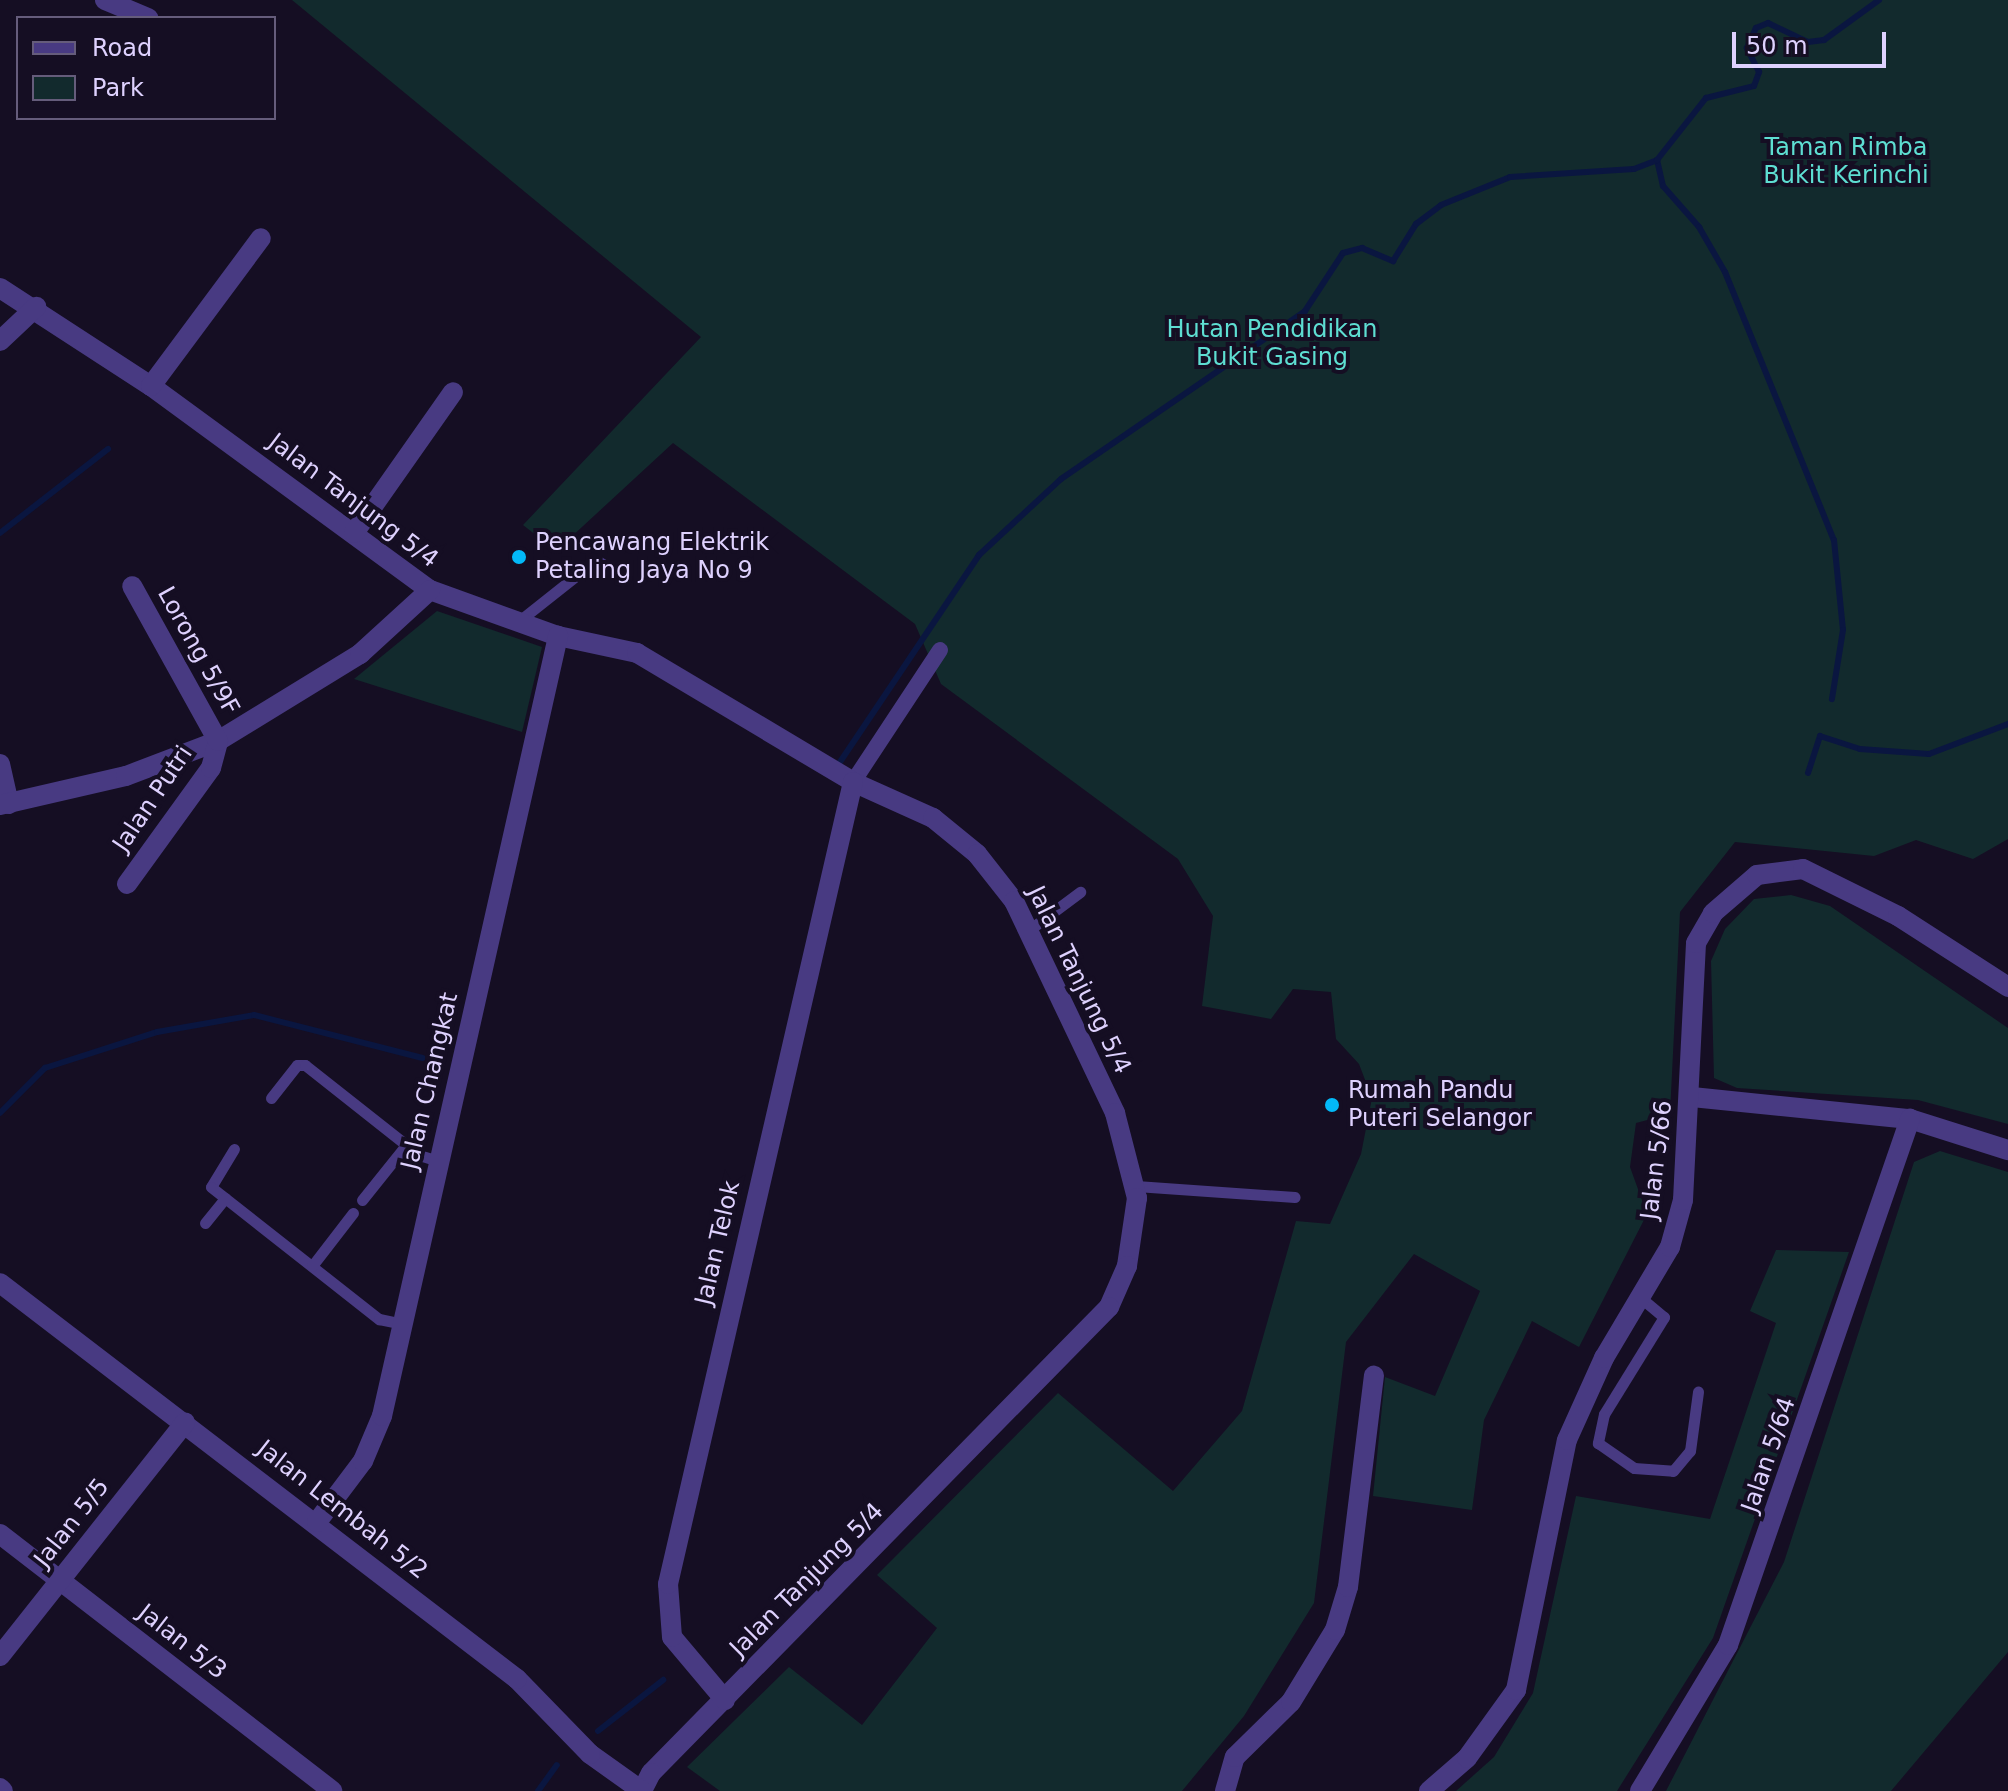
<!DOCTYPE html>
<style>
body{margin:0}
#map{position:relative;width:2008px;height:1791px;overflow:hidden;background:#150e23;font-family:"DejaVu Sans",sans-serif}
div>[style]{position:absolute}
.green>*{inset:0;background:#122a2d}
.stream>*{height:6px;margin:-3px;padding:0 3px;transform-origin:3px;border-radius:3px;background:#0a1640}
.service>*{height:11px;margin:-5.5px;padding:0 5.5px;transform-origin:5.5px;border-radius:5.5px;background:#483a82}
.pedestrian>*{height:16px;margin:-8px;padding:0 8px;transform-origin:8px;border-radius:8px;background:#483a82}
.minor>*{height:20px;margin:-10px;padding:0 10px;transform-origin:10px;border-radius:10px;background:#483a82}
.dots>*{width:22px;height:22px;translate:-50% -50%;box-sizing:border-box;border:4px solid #150e23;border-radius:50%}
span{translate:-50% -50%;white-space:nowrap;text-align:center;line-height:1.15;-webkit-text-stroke:8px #150e23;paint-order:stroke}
.park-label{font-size:24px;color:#5eded2}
.street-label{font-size:24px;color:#ded1fe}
.poi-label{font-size:24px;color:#ded1fe}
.left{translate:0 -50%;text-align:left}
.legend{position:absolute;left:16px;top:16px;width:260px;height:104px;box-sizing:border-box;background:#150e23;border:2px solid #655c7b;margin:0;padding:10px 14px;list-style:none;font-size:24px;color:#ded1fe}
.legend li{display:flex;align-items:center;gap:16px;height:40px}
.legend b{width:40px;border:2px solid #655c7b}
.scale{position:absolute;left:1732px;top:32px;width:154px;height:36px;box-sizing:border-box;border:4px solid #ded1fe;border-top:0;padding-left:10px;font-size:24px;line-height:28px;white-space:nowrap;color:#ded1fe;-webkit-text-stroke:6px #150e23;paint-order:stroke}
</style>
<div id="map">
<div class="green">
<div style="clip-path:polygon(292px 0,2008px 0,2008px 839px,1973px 859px,1916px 840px,1874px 856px,1735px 842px,1680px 912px,1670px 1114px,1636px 1123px,1630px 1167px,1647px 1214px,1579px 1347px,1532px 1321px,1484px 1420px,1472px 1510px,1373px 1496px,1385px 1377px,1435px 1396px,1480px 1291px,1414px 1254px,1346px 1342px,1314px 1603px,1244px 1716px,1182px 1791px,720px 1791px,687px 1767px,789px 1667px,862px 1725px,937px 1628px,877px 1575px,1058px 1393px,1173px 1491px,1242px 1411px,1296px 1221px,1330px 1224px,1361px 1154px,1372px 1098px,1359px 1064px,1336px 1039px,1331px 992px,1293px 989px,1271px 1019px,1202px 1006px,1213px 916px,1178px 859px,941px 684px,915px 624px,673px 443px,556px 551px,523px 525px,701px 337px)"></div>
<div style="clip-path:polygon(437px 611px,542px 647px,522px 732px,354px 679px)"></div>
<div style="clip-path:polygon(1791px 895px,1830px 906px,2008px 1028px,2008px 1124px,1918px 1100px,1737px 1088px,1714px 1078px,1711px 961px,1725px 929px,1754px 899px)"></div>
<div style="clip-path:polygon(1940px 1151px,2008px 1172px,2008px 1652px,1891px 1791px,1666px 1791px,1784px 1562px,1914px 1162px)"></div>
<div style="clip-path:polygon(1776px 1250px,1849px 1252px,1713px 1638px,1617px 1791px,1456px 1791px,1494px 1757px,1533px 1693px,1576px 1496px,1710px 1519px,1776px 1323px,1750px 1311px)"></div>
</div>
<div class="stream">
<div style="left:1657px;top:160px;width:27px;rotate:77deg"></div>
<div style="left:1663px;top:186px;width:55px;rotate:48.7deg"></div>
<div style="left:1699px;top:227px;width:52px;rotate:60deg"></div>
<div style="left:1725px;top:272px;width:289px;rotate:67.9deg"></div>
<div style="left:1834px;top:540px;width:90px;rotate:84.3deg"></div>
<div style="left:1843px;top:630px;width:70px;rotate:99.1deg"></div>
<div style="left:0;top:533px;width:137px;rotate:-37.9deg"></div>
<div style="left:838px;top:765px;width:253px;rotate:-56.1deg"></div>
<div style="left:979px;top:555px;width:112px;rotate:-42.8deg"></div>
<div style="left:1061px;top:479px;width:296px;rotate:-34.5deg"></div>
<div style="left:1305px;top:311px;width:69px;rotate:-56.8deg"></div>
<div style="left:1343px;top:253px;width:20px;rotate:-15deg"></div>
<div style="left:1362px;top:248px;width:34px;rotate:23deg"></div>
<div style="left:1393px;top:261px;width:44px;rotate:-58.1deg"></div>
<div style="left:1416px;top:224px;width:31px;rotate:-37deg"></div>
<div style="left:1441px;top:205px;width:74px;rotate:-22.1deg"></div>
<div style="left:1510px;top:177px;width:124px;rotate:-3.7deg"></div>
<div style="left:1634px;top:169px;width:25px;rotate:-21deg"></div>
<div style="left:1657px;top:160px;width:79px;rotate:-51.7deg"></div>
<div style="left:1706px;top:98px;width:49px;rotate:-14deg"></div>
<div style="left:1754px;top:86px;width:15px;rotate:-70deg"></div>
<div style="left:1759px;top:72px;width:27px;rotate:-117deg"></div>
<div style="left:1747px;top:48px;width:22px;rotate:-66deg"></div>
<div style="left:1756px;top:28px;width:13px;rotate:-23deg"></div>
<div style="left:1768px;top:23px;width:44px;rotate:25.4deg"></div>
<div style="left:1808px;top:42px;width:16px;rotate:-7deg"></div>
<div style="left:1824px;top:40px;width:68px;rotate:-36deg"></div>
<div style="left:1808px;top:773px;width:39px;rotate:-72deg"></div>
<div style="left:1820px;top:736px;width:42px;rotate:18deg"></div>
<div style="left:1860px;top:749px;width:69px;rotate:4.1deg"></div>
<div style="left:1929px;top:754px;width:85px;rotate:-20.8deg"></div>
<div style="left:0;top:1113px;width:64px;rotate:-45deg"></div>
<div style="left:45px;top:1068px;width:118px;rotate:-17.8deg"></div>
<div style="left:157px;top:1032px;width:98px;rotate:-9.9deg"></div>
<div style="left:254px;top:1015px;width:174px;rotate:14.3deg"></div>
<div style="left:598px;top:1731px;width:83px;rotate:-38.1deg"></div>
<div style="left:538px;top:1791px;width:32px;rotate:-54deg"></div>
</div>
<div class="service">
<div style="left:519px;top:621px;width:98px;rotate:-38.4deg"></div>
<div style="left:596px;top:560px;width:27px;rotate:31deg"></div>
<div style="left:1029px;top:930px;width:64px;rotate:-36.7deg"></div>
<div style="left:271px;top:1098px;width:42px;rotate:-51.8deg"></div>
<div style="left:297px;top:1065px;width:8px"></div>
<div style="left:305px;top:1065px;width:145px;rotate:38.3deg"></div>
<div style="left:419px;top:1155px;width:21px;rotate:17deg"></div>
<div style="left:234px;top:1149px;width:44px;rotate:121.2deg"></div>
<div style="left:211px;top:1187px;width:214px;rotate:38.2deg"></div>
<div style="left:379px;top:1319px;width:24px;rotate:12deg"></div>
<div style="left:1136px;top:1186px;width:159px;rotate:4deg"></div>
<div style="left:362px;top:1200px;width:70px;rotate:-51.3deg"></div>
<div style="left:205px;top:1223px;width:32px;rotate:-51deg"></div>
<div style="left:312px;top:1266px;width:67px;rotate:-52.3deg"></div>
<div style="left:1641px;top:1298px;width:30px;rotate:40deg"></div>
<div style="left:1664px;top:1317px;width:114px;rotate:121.7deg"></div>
<div style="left:1604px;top:1414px;width:30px;rotate:102deg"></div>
<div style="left:1598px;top:1443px;width:44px;rotate:34.8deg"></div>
<div style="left:1634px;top:1468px;width:39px;rotate:4deg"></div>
<div style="left:1673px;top:1471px;width:26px;rotate:-50deg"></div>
<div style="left:1690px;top:1451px;width:60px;rotate:-82.3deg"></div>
</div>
<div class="pedestrian">
<div style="left:853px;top:782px;width:158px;rotate:-56.6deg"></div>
</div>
<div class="minor">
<div style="left:105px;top:0;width:47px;rotate:22.7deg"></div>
<div style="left:0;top:288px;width:180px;rotate:33deg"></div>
<div style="left:151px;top:386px;width:346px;rotate:36.2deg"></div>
<div style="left:430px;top:590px;width:136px;rotate:19.8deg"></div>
<div style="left:558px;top:636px;width:81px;rotate:12.1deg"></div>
<div style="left:637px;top:653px;width:252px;rotate:30.8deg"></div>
<div style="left:853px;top:782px;width:88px;rotate:24.2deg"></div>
<div style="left:933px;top:818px;width:57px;rotate:39.3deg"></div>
<div style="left:977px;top:854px;width:60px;rotate:51.8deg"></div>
<div style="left:1014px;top:901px;width:235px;rotate:64.5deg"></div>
<div style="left:1115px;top:1113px;width:88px;rotate:75.5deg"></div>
<div style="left:1137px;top:1198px;width:69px;rotate:98.4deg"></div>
<div style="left:1127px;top:1266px;width:45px;rotate:113.7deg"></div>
<div style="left:1109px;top:1307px;width:653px;rotate:134.5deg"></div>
<div style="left:651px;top:1773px;width:20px;rotate:117deg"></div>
<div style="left:642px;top:1791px;width:64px;rotate:-144.6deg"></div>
<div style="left:590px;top:1754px;width:105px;rotate:-134.2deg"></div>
<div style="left:517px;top:1679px;width:651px;rotate:-142.55deg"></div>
<div style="left:0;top:341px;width:50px;rotate:-43.4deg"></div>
<div style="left:151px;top:386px;width:184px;rotate:-53.4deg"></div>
<div style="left:354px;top:533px;width:172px;rotate:-54.9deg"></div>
<div style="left:0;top:764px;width:41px;rotate:77.3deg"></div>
<div style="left:0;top:805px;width:129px;rotate:-13deg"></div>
<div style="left:126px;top:776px;width:98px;rotate:-20.8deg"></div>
<div style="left:218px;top:741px;width:167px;rotate:-31.5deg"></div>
<div style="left:360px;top:654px;width:95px;rotate:-42.4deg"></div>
<div style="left:127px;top:884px;width:143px;rotate:-54.1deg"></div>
<div style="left:211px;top:768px;width:28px;rotate:-75deg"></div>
<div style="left:218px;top:741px;width:177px;rotate:-119deg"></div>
<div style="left:1692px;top:1097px;width:219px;rotate:5.8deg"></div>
<div style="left:1910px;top:1119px;width:103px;rotate:17.6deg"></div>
<div style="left:317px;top:1522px;width:76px;rotate:-53deg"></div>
<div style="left:363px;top:1461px;width:49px;rotate:-67.1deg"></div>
<div style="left:382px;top:1416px;width:800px;rotate:-77.28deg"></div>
<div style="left:0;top:1534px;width:420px;rotate:37.7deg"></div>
<div style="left:0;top:1656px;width:298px;rotate:-51.6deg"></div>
<div style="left:725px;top:1700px;width:82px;rotate:-130.1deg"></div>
<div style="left:672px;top:1637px;width:53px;rotate:-94.3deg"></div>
<div style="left:668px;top:1584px;width:823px;rotate:-77.01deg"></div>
<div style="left:0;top:1788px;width:4px;rotate:45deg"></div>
<div style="left:1225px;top:1791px;width:35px;rotate:-74deg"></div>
<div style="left:1235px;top:1757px;width:78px;rotate:-44.5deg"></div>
<div style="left:1291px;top:1702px;width:84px;rotate:-58.6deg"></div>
<div style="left:1335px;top:1630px;width:45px;rotate:-73.2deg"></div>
<div style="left:1348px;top:1587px;width:213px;rotate:-83deg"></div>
<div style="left:1429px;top:1791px;width:50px;rotate:-41deg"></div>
<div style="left:1467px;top:1758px;width:84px;rotate:-54.2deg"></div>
<div style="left:1516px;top:1690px;width:255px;rotate:-78.5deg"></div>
<div style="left:1567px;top:1440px;width:90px;rotate:-65.7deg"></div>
<div style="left:1604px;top:1358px;width:129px;rotate:-59.3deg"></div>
<div style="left:1670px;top:1247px;width:49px;rotate:-74.5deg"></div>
<div style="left:1683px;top:1200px;width:257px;rotate:-87.1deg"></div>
<div style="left:1696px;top:943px;width:34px;rotate:-60deg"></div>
<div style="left:1713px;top:913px;width:58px;rotate:-40.8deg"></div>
<div style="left:1757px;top:875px;width:46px;rotate:-7.4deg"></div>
<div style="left:1803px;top:869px;width:106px;rotate:26.3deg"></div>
<div style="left:1898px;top:916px;width:131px;rotate:32.8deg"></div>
<div style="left:1640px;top:1791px;width:170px;rotate:-58.9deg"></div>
<div style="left:1728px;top:1645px;width:557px;rotate:-70.91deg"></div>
</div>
<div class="dots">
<div style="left:519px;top:557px;background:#03b9f8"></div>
<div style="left:1332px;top:1105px;background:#03b9f8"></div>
</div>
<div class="park-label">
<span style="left:1846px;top:162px">Taman Rimba<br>Bukit Kerinchi</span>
<span style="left:1272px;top:344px">Hutan Pendidikan<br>Bukit Gasing</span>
</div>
<div class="street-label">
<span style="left:353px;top:501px;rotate:37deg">Jalan Tanjung 5/4</span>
<span style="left:198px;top:651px;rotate:61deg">Lorong 5/9F</span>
<span style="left:153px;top:799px;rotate:-56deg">Jalan Putri</span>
<span style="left:1079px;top:980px;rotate:64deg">Jalan Tanjung 5/4</span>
<span style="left:430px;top:1081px;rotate:-77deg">Jalan Changkat</span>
<span style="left:1657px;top:1160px;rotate:-83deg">Jalan 5/66</span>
<span style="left:718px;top:1243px;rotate:-77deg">Jalan Telok</span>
<span style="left:1769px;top:1455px;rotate:-71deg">Jalan 5/64</span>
<span style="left:342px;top:1510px;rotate:38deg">Jalan Lembah 5/2</span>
<span style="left:72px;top:1523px;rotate:-52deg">Jalan 5/5</span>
<span style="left:807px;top:1580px;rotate:-45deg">Jalan Tanjung 5/4</span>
<span style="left:182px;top:1642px;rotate:38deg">Jalan 5/3</span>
</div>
<div class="poi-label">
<span class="left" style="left:535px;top:557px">Pencawang Elektrik<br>Petaling Jaya No 9</span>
<span class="left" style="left:1348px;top:1105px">Rumah Pandu<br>Puteri Selangor</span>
</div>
<ul class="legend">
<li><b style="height:10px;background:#483a82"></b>Road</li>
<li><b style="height:22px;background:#122a2d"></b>Park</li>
</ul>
<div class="scale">50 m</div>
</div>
